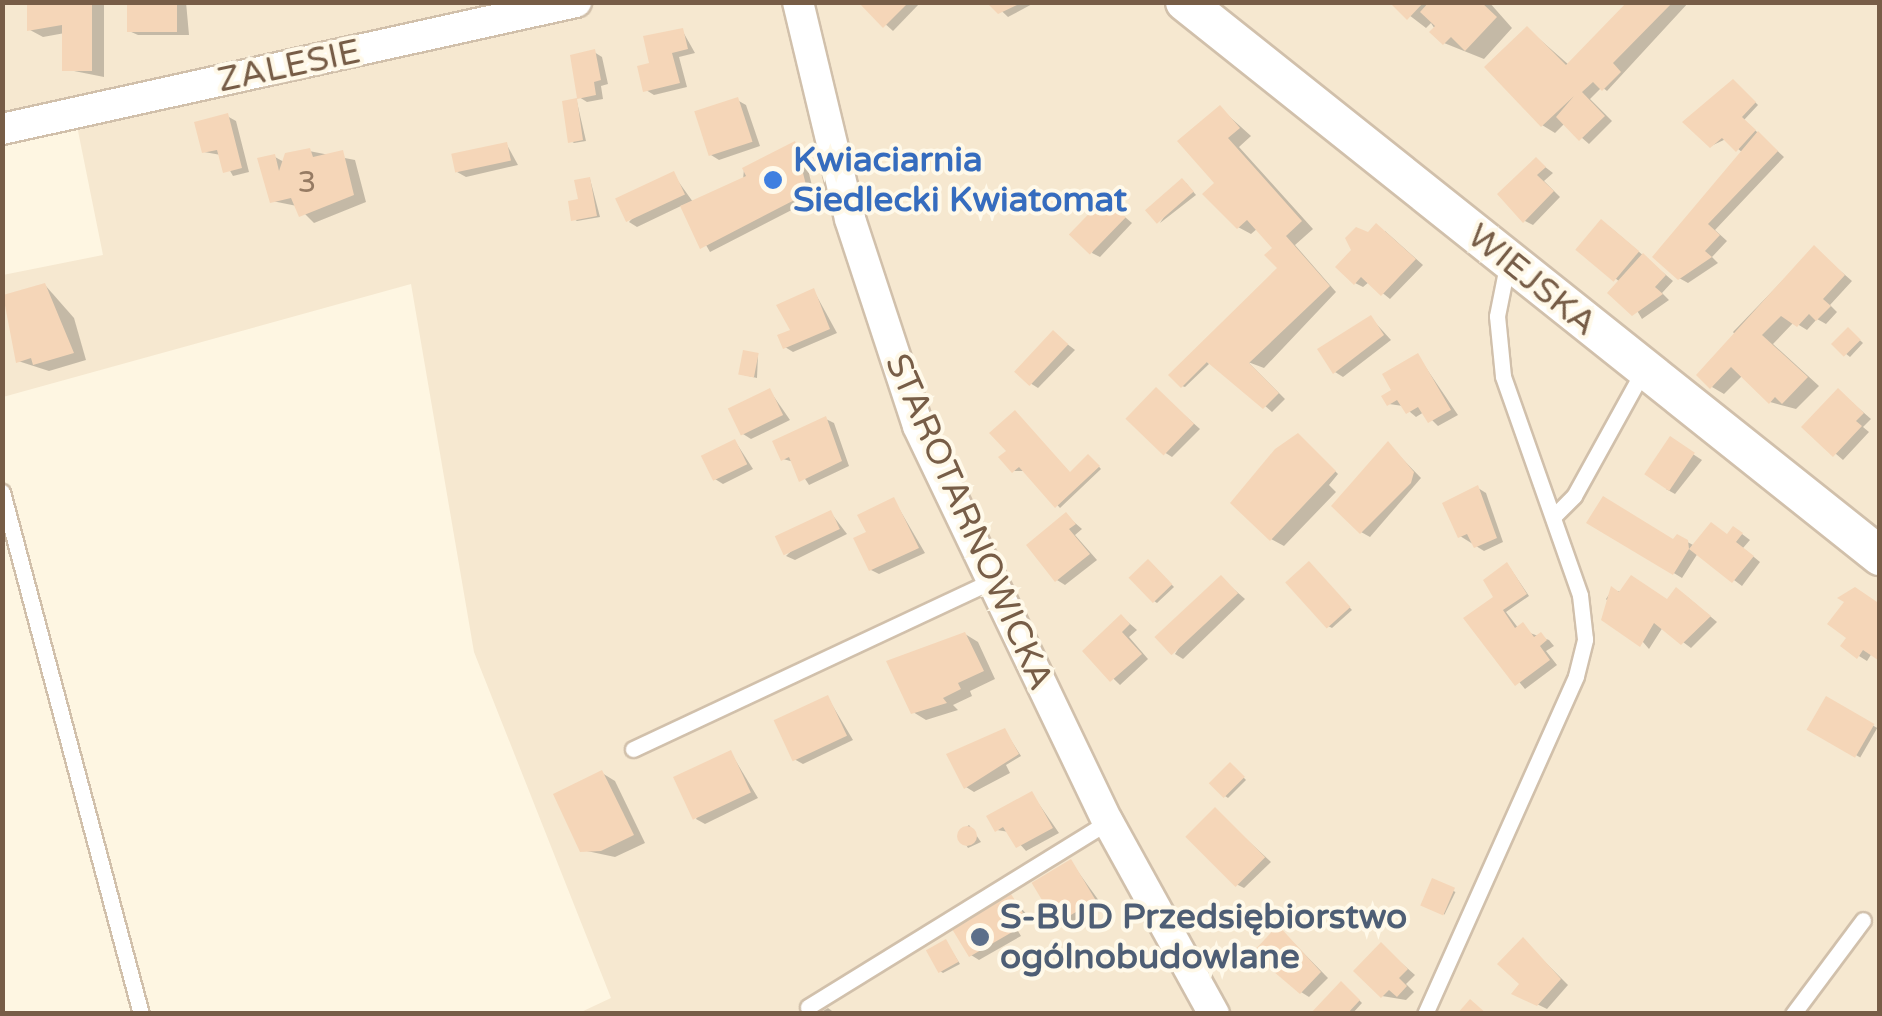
<!DOCTYPE html>
<meta charset="utf-8">
<style>
body{margin:0}
#map{position:relative;width:1882px;height:1016px;overflow:hidden;background:#fef6e2;font-family:"Varela Round",sans-serif}
div>[style]{position:absolute}
.residential>*{inset:0;background:#f6e8d0}
.shadow>*{inset:0;background:#0003;transform-origin:0 0}
.building>*{inset:0;background:#f5d6b8;transform-origin:0 0}
.round{border-radius:50%}
.roads{filter:drop-shadow(2px 0 #d1c0ab) drop-shadow(-2px 0 #d1c0ab) drop-shadow(0 2px #d1c0ab) drop-shadow(0 -2px #d1c0ab)}
.service>*{height:15px;margin:-7.5px;padding:0 7.5px;transform-origin:7.5px;border-radius:7.5px;background:#fff}
.minor>*{height:30px;margin:-15px;padding:0 15px;transform-origin:15px;border-radius:15px;background:#fff}
.tertiary>*{height:38px;margin:-19px;padding:0 19px;transform-origin:19px;border-radius:19px;background:#fff}
.dots>*{width:28px;height:28px;translate:-50% -50%;box-sizing:border-box;border:5px solid #fff9e9;border-radius:50%}
span{translate:-50% -50%;white-space:nowrap;text-align:center;line-height:1.15;-webkit-text-stroke:8px #fff9e9;paint-order:stroke}
.number-label{font-size:30px;color:#967b63}
.number-label span{-webkit-text-stroke-width:0}
.street-label{font-size:35px;color:#775d47}
.shop-label{font-size:35px;color:#366cbe;font-weight:700}
.left{translate:0 -50%;text-align:left}
.service-label{font-size:35px;color:#4e5e75;font-weight:700}
.frame{position:absolute;inset:0;border:5px solid #775d47;pointer-events:none}
</style>
<div id="map">
<div class="residential">
<div style="clip-path:polygon(3px 3px,1879px 3px,1879px 1013px,579px 1013px,611px 998px,474px 652px,411px 284px,3px 397px,3px 275px,103px 255px,77px 126px,3px 122px)"></div>
</div>
<div class="shadow">
<div style="clip-path:polygon(30px 2px,104px 2px,104px 77px,64px 69px,65px 33px,43px 37px,30px 30px)"></div>
<div style="clip-path:polygon(129px 2px,186px 2px,189px 35px,138px 35px,129px 31px)"></div>
<div style="clip-path:polygon(861px 2px,921px 2px,893px 31px)"></div>
<div style="clip-path:polygon(992px 2px,1036px 2px,1008px 17px)"></div>
<div style="clip-path:polygon(1392px 2px,1489px 2px,1512px 28px,1484px 59px,1444px 43px,1431px 23px,1426px 28px)"></div>
<div style="clip-path:polygon(1631px 2px,1689px 2px,1607px 91px,1602px 87px,1590px 99px,1612px 121px,1589px 144px,1565px 123px,1555px 133px,1542px 125px,1528px 29px,1569px 65px)"></div>
<div style="clip-path:polygon(682px 30px,695px 53px,679px 57px,687px 87px,654px 95px,646px 90px,652px 65px)"></div>
<div style="clip-path:polygon(594px 52px,602px 57px,608px 84px,601px 86px,603px 99px,587px 102px,579px 97px)"></div>
<div style="clip-path:polygon(1737px 84px,1758px 105px,1744px 120px,1784px 157px,1715px 230px,1727px 241px,1712px 257px,1718px 263px,1688px 283px,1679px 278px,1743px 153px,1726px 139px,1711px 146px)"></div>
<div style="clip-path:polygon(737px 100px,746px 105px,760px 146px,719px 160px,711px 155px)"></div>
<div style="clip-path:polygon(577px 102px,586px 141px,574px 143px,571px 141px)"></div>
<div style="clip-path:polygon(1220px 108px,1251px 136px,1239px 147px,1313px 229px,1295px 245px,1336px 292px,1264px 368px,1248px 362px,1285px 399px,1272px 412px,1199px 348px,1281px 268px,1276px 247px,1258px 228px,1251px 234px,1238px 227px,1217px 183px)"></div>
<div style="clip-path:polygon(227px 116px,236px 121px,249px 172px,233px 176px,221px 155px,204px 152px)"></div>
<div style="clip-path:polygon(795px 144px,803px 149px,815px 198px,710px 252px,683px 205px,637px 227px,629px 222px,673px 174px,693px 202px,743px 180px,744px 169px)"></div>
<div style="clip-path:polygon(507px 145px,518px 165px,466px 177px,457px 172px)"></div>
<div style="clip-path:polygon(309px 151px,355px 160px,366px 202px,314px 223px,297px 206px,272px 201px,275px 157px,284px 162px)"></div>
<div style="clip-path:polygon(1536px 160px,1553px 173px,1544px 181px,1560px 197px,1533px 225px,1525px 221px)"></div>
<div style="clip-path:polygon(590px 179px,600px 217px,577px 221px,574px 219px)"></div>
<div style="clip-path:polygon(1186px 183px,1196px 195px,1160px 223px)"></div>
<div style="clip-path:polygon(1105px 200px,1132px 223px,1100px 257px,1092px 253px)"></div>
<div style="clip-path:polygon(1610px 227px,1673px 281px,1662px 293px,1669px 300px,1642px 319px,1620px 282px,1579px 250px)"></div>
<div style="clip-path:polygon(1385px 231px,1423px 265px,1390px 299px,1369px 282px,1363px 287px,1355px 283px,1368px 235px)"></div>
<div style="clip-path:polygon(1814px 248px,1852px 281px,1830px 305px,1837px 312px,1826px 324px,1817px 319px,1807px 330px,1794px 322px,1773px 344px,1819px 386px,1796px 409px,1770px 402px,1743px 375px,1724px 394px,1712px 387px,1737px 337px,1733px 332px)"></div>
<div style="clip-path:polygon(45px 285px,74px 318px,86px 360px,49px 371px,18px 361px)"></div>
<div style="clip-path:polygon(814px 291px,837px 333px,793px 352px,785px 347px)"></div>
<div style="clip-path:polygon(1371px 318px,1391px 340px,1343px 377px,1335px 372px)"></div>
<div style="clip-path:polygon(1851px 332px,1863px 343px,1850px 357px,1835px 345px)"></div>
<div style="clip-path:polygon(1053px 333px,1075px 350px,1038px 388px,1030px 383px)"></div>
<div style="clip-path:polygon(1198px 353px,1209px 364px,1185px 387px,1182px 386px)"></div>
<div style="clip-path:polygon(758px 355px,757px 378px,744px 375px)"></div>
<div style="clip-path:polygon(1418px 356px,1458px 415px,1438px 426px,1424px 412px,1416px 417px,1403px 406px,1389px 404px)"></div>
<div style="clip-path:polygon(1156px 390px,1200px 429px,1172px 457px,1164px 452px)"></div>
<div style="clip-path:polygon(770px 391px,790px 420px,751px 439px,743px 434px)"></div>
<div style="clip-path:polygon(1839px 391px,1871px 419px,1863px 427px,1869px 432px,1843px 460px,1805px 427px)"></div>
<div style="clip-path:polygon(1016px 413px,1071px 474px,1092px 459px,1101px 469px,1060px 508px,1027px 471px,1014px 471px,1009px 452px)"></div>
<div style="clip-path:polygon(826px 419px,834px 423px,849px 466px,809px 485px,794px 462px,783px 459px)"></div>
<div style="clip-path:polygon(1302px 438px,1338px 474px,1329px 485px,1336px 492px,1284px 546px,1271px 539px)"></div>
<div style="clip-path:polygon(1671px 440px,1702px 460px,1675px 494px,1666px 489px)"></div>
<div style="clip-path:polygon(735px 441px,753px 469px,723px 484px,715px 479px)"></div>
<div style="clip-path:polygon(1388px 444px,1421px 478px,1370px 537px,1361px 532px)"></div>
<div style="clip-path:polygon(1478px 488px,1486px 493px,1503px 542px,1484px 551px,1460px 536px)"></div>
<div style="clip-path:polygon(894px 500px,925px 553px,879px 574px,871px 570px,869px 533px)"></div>
<div style="clip-path:polygon(831px 513px,847px 534px,795px 560px,786px 556px)"></div>
<div style="clip-path:polygon(1066px 515px,1082px 529px,1075px 535px,1097px 560px,1065px 585px,1057px 580px)"></div>
<div style="clip-path:polygon(1590px 522px,1674px 542px,1678px 537px,1695px 546px,1742px 534px,1750px 540px,1743px 548px,1760px 562px,1742px 586px,1698px 553px,1682px 578px)"></div>
<div style="clip-path:polygon(1152px 564px,1174px 587px,1157px 603px,1154px 601px)"></div>
<div style="clip-path:polygon(1309px 564px,1352px 610px,1332px 628px,1328px 626px)"></div>
<div style="clip-path:polygon(1508px 565px,1529px 596px,1506px 612px,1519px 629px,1549px 640px,1554px 646px,1546px 651px,1557px 665px,1525px 689px,1467px 619px,1503px 606px)"></div>
<div style="clip-path:polygon(1221px 578px,1245px 599px,1183px 659px,1175px 654px)"></div>
<div style="clip-path:polygon(1612px 590px,1668px 602px,1685px 595px,1717px 622px,1691px 648px,1663px 627px,1649px 649px,1606px 599px)"></div>
<div style="clip-path:polygon(1880px 606px,1880px 659px,1872px 653px,1867px 661px,1859px 656px)"></div>
<div style="clip-path:polygon(1122px 617px,1137px 630px,1129px 637px,1148px 659px,1120px 685px,1085px 651px)"></div>
<div style="clip-path:polygon(965px 634px,978px 642px,995px 679px,970px 691px,972px 696px,953px 705px,958px 710px,926px 720px,913px 712px)"></div>
<div style="clip-path:polygon(828px 698px,853px 740px,803px 764px,794px 759px)"></div>
<div style="left:1827px;top:699px;width:58px;height:34px;rotate:30deg"></div>
<div style="clip-path:polygon(1005px 731px,1021px 756px,1006px 765px,1010px 773px,974px 792px,966px 787px,949px 755px)"></div>
<div style="clip-path:polygon(731px 753px,758px 798px,705px 824px,696px 819px)"></div>
<div style="clip-path:polygon(1233px 767px,1246px 780px,1228px 798px,1225px 796px)"></div>
<div style="clip-path:polygon(602px 773px,615px 781px,645px 843px,615px 857px,582px 850px)"></div>
<div style="clip-path:polygon(1032px 794px,1059px 833px,1026px 851px,1009px 832px,997px 830px)"></div>
<div style="clip-path:polygon(1215px 810px,1271px 862px,1244px 888px,1236px 884px)"></div>
<div style="clip-path:polygon(969px 825px,981px 842px,968px 848px,959px 833px)"></div>
<div style="clip-path:polygon(1071px 862px,1102px 905px,1066px 926px,1058px 921px)"></div>
<div style="left:1433px;top:881px;width:25px;height:25px;rotate:26deg"></div>
<div style="clip-path:polygon(1011px 897px,1030px 918px,1015px 926px,1021px 936px,979px 960px,971px 955px)"></div>
<div style="clip-path:polygon(1279px 928px,1328px 978px,1309px 997px,1301px 992px)"></div>
<div style="clip-path:polygon(1523px 940px,1568px 985px,1547px 1009px,1514px 993px,1522px 984px)"></div>
<div style="clip-path:polygon(946px 942px,960px 964px,943px 973px,940px 971px)"></div>
<div style="clip-path:polygon(1381px 945px,1415px 975px,1406px 984px,1414px 992px,1406px 1000px,1382px 996px)"></div>
<div style="clip-path:polygon(1345px 986px,1362px 1003px,1352px 1014px,1313px 1014px)"></div>
<div style="clip-path:polygon(828px 1008px,836px 1014px,818px 1014px)"></div>
</div>
<div class="building">
<div style="clip-path:polygon(27px 2px,92px 2px,92px 71px,62px 71px,62px 25px,27px 31px)"></div>
<div style="left:127px;top:2px;width:50px;height:30px"></div>
<div style="clip-path:polygon(858px 2px,909px 2px,883px 28px)"></div>
<div style="clip-path:polygon(986px 2px,1023px 2px,998px 14px)"></div>
<div style="clip-path:polygon(1389px 2px,1424px 2px,1407px 20px)"></div>
<div style="clip-path:polygon(1429px 2px,1481px 2px,1497px 17px,1465px 51px,1451px 37px,1443px 45px,1429px 32px,1435px 26px,1420px 12px)"></div>
<div style="clip-path:polygon(1627px 2px,1673px 2px,1613px 63px,1621px 72px,1602px 91px,1593px 82px,1582px 92px,1605px 116px,1579px 141px,1556px 117px,1574px 96px,1541px 127px,1484px 67px,1527px 26px,1566px 65px)"></div>
<div style="clip-path:polygon(683px 28px,688px 49px,672px 53px,680px 83px,643px 92px,637px 66px,649px 63px,643px 36px)"></div>
<div style="clip-path:polygon(595px 49px,601px 80px,594px 82px,596px 95px,577px 99px,583px 140px,568px 143px,562px 101px,577px 98px,570px 55px)"></div>
<div style="clip-path:polygon(1733px 79px,1756px 102px,1742px 117px,1756px 130px,1736px 152px,1722px 138px,1710px 148px,1682px 122px)"></div>
<div style="left:738px;top:97px;width:47px;height:46px;rotate:72deg"></div>
<div style="clip-path:polygon(1220px 105px,1240px 128px,1228px 138px,1302px 221px,1286px 236px,1330px 286px,1249px 363px,1279px 393px,1263px 409px,1207px 362px,1181px 388px,1168px 375px,1277px 268px,1264px 255px,1272px 248px,1247px 220px,1237px 229px,1202px 194px,1214px 183px,1177px 141px)"></div>
<div style="clip-path:polygon(228px 113px,242px 168px,223px 173px,217px 150px,202px 153px,194px 122px)"></div>
<div style="clip-path:polygon(1758px 131px,1778px 151px,1708px 224px,1720px 235px,1705px 251px,1712px 257px,1678px 280px,1652px 257px)"></div>
<div style="clip-path:polygon(795px 141px,808px 193px,700px 249px,680px 206px,746px 176px,742px 168px)"></div>
<div style="left:507px;top:142px;width:19px;height:57px;rotate:78deg"></div>
<div style="clip-path:polygon(310px 148px,313px 157px,343px 150px,354px 195px,299px 217px,291px 198px,270px 203px,257px 158px,275px 154px,279px 171px,285px 153px)"></div>
<div style="clip-path:polygon(1536px 157px,1546px 167px,1537px 175px,1554px 191px,1523px 223px,1497px 194px)"></div>
<div style="left:674px;top:171px;width:26px;height:65px;rotate:65deg"></div>
<div style="clip-path:polygon(590px 177px,597px 216px,571px 221px,568px 201px,578px 199px,574px 180px)"></div>
<div style="left:1182px;top:178px;width:18px;height:49px;rotate:49deg"></div>
<div style="left:1105px;top:197px;width:29px;height:52px;rotate:44deg"></div>
<div style="left:1601px;top:219px;width:50px;height:40px;rotate:40deg"></div>
<div style="clip-path:polygon(1376px 223px,1416px 259px,1381px 296px,1361px 277px,1354px 285px,1335px 267px,1351px 250px,1345px 238px,1356px 227px,1368px 232px)"></div>
<div style="clip-path:polygon(1814px 245px,1845px 275px,1823px 299px,1831px 306px,1816px 321px,1809px 314px,1797px 327px,1781px 316px,1762px 335px,1808px 377px,1782px 404px,1775px 397px,1769px 404px,1731px 367px,1710px 389px,1696px 375px)"></div>
<div style="clip-path:polygon(1643px 253px,1666px 275px,1655px 287px,1663px 294px,1632px 316px,1607px 293px)"></div>
<div style="clip-path:polygon(45px 283px,74px 353px,33px 365px,31px 358px,16px 363px,3px 295px)"></div>
<div style="clip-path:polygon(814px 288px,830px 329px,783px 349px,777px 335px,790px 330px,776px 305px)"></div>
<div style="clip-path:polygon(1371px 315px,1384px 335px,1333px 374px,1317px 349px)"></div>
<div style="left:1848px;top:327px;width:18px;height:24px;rotate:45deg"></div>
<div style="left:1053px;top:330px;width:21px;height:57px;rotate:43deg"></div>
<div style="left:743px;top:350px;width:16px;height:25px;rotate:11deg"></div>
<div style="clip-path:polygon(1418px 353px,1451px 410px,1428px 423px,1418px 407px,1406px 414px,1397px 400px,1387px 406px,1381px 396px,1391px 390px,1382px 374px)"></div>
<div style="left:1156px;top:387px;width:53px;height:44px;rotate:44deg"></div>
<div style="left:770px;top:388px;width:30px;height:47px;rotate:64deg"></div>
<div style="clip-path:polygon(1838px 388px,1864px 413px,1856px 421px,1862px 426px,1833px 457px,1801px 427px)"></div>
<div style="clip-path:polygon(1015px 410px,1070px 472px,1088px 454px,1100px 466px,1055px 508px,1019px 467px,1012px 473px,998px 457px,1006px 451px,989px 433px)"></div>
<div style="clip-path:polygon(826px 416px,842px 461px,799px 482px,789px 457px,781px 461px,772px 441px)"></div>
<div style="clip-path:polygon(1298px 433px,1336px 471px,1270px 541px,1230px 503px,1275px 449px)"></div>
<div style="left:1670px;top:436px;width:30px;height:46px;rotate:34deg"></div>
<div style="left:735px;top:439px;width:28px;height:38px;rotate:64deg"></div>
<div style="clip-path:polygon(1388px 441px,1414px 472px,1411px 483px,1360px 534px,1331px 506px)"></div>
<div style="clip-path:polygon(1478px 485px,1497px 538px,1474px 548px,1467px 534px,1458px 538px,1442px 503px)"></div>
<div style="clip-path:polygon(1603px 496px,1673px 539px,1677px 534px,1688px 540px,1689px 549px,1711px 522px,1727px 534px,1733px 526px,1743px 533px,1736px 542px,1754px 556px,1732px 583px,1689px 549px,1673px 575px,1586px 523px)"></div>
<div style="clip-path:polygon(894px 497px,919px 548px,869px 571px,853px 538px,866px 532px,857px 515px)"></div>
<div style="left:831px;top:510px;width:21px;height:62px;rotate:65deg"></div>
<div style="clip-path:polygon(1066px 512px,1076px 524px,1069px 529px,1090px 554px,1055px 582px,1026px 545px)"></div>
<div style="left:1148px;top:559px;width:35px;height:27px;rotate:46deg"></div>
<div style="left:1309px;top:561px;width:62px;height:32px;rotate:48deg"></div>
<div style="clip-path:polygon(1507px 562px,1527px 594px,1503px 610px,1515px 628px,1523px 622px,1534px 637px,1541px 632px,1547px 640px,1540px 646px,1550px 660px,1515px 686px,1463px 618px,1493px 597px,1483px 580px)"></div>
<div style="left:1221px;top:575px;width:25px;height:91px;rotate:47deg"></div>
<div style="clip-path:polygon(1631px 575px,1667px 599px,1676px 587px,1711px 616px,1681px 645px,1654px 623px,1640px 647px,1601px 620px,1611px 586px,1619px 592px)"></div>
<div style="clip-path:polygon(1855px 587px,1880px 604px,1878px 660px,1863px 650px,1857px 659px,1840px 646px,1846px 638px,1827px 624px,1844px 602px,1837px 598px)"></div>
<div style="clip-path:polygon(1121px 614px,1130px 624px,1122px 632px,1142px 654px,1110px 682px,1082px 651px)"></div>
<div style="clip-path:polygon(965px 632px,984px 671px,958px 683px,961px 689px,943px 698px,947px 703px,911px 714px,886px 661px)"></div>
<div style="left:828px;top:695px;width:45px;height:60px;rotate:65deg"></div>
<div style="left:1826px;top:696px;width:56px;height:39px;rotate:30deg"></div>
<div style="clip-path:polygon(1005px 728px,1019px 754px,964px 789px,946px 754px)"></div>
<div style="left:731px;top:750px;width:47px;height:64px;rotate:65deg"></div>
<div style="left:1230px;top:762px;width:21px;height:30px;rotate:45deg"></div>
<div style="clip-path:polygon(602px 770px,634px 835px,601px 851px,580px 852px,553px 794px)"></div>
<div style="clip-path:polygon(1032px 791px,1053px 828px,1016px 848px,1003px 827px,995px 832px,986px 816px)"></div>
<div style="left:1215px;top:807px;width:71px;height:42px;rotate:45deg"></div>
<div class="round" style="left:957px;top:826px;width:20px;height:20px"></div>
<div style="left:1071px;top:859px;width:48px;height:46px;rotate:59deg"></div>
<div style="left:1432px;top:878px;width:25px;height:30px;rotate:23deg"></div>
<div style="clip-path:polygon(1011px 894px,1023px 913px,1009px 921px,1014px 931px,969px 957px,952px 929px)"></div>
<div style="clip-path:polygon(1278px 925px,1321px 972px,1300px 994px,1252px 953px)"></div>
<div style="clip-path:polygon(1523px 937px,1561px 979px,1537px 1006px,1511px 994px,1519px 984px,1497px 964px)"></div>
<div style="left:946px;top:939px;width:26px;height:23px;rotate:61deg"></div>
<div style="clip-path:polygon(1381px 942px,1408px 969px,1399px 978px,1407px 986px,1397px 997px,1389px 990px,1381px 998px,1353px 971px)"></div>
<div style="clip-path:polygon(1341px 981px,1360px 1000px,1347px 1014px,1310px 1014px)"></div>
<div style="clip-path:polygon(1470px 999px,1487px 1014px,1457px 1014px)"></div>
</div>
<div class="roads">
<div class="service">
<div style="left:2px;top:492px;width:540px;rotate:75.09deg"></div>
<div style="left:1555px;top:515px;width:27px;rotate:-45deg"></div>
<div style="left:1574px;top:496px;width:143px;rotate:-61.1deg"></div>
<div style="left:633px;top:749px;width:396px;rotate:-25.1deg"></div>
<div style="left:808px;top:1007px;width:352px;rotate:-31.7deg"></div>
<div style="left:1425px;top:1014px;width:370px;rotate:-65.9deg"></div>
<div style="left:1576px;top:676px;width:38px;rotate:-76deg"></div>
<div style="left:1585px;top:639px;width:44px;rotate:-96.5deg"></div>
<div style="left:1580px;top:595px;width:232px;rotate:-109.4deg"></div>
<div style="left:1503px;top:376px;width:60px;rotate:-95.7deg"></div>
<div style="left:1497px;top:316px;width:56px;rotate:-78.7deg"></div>
<div style="left:1793px;top:1014px;width:117px;rotate:-53.3deg"></div>
</div>
<div class="minor">
<div style="left:798px;top:2px;width:223px;rotate:76.5deg"></div>
<div style="left:850px;top:219px;width:218px;rotate:71.8deg"></div>
<div style="left:918px;top:426px;width:439px;rotate:64.4deg"></div>
<div style="left:1108px;top:822px;width:219px;rotate:61.1deg"></div>
<div style="left:2px;top:129px;width:588px;rotate:-12.48deg"></div>
</div>
<div class="tertiary">
<div style="left:1185px;top:2px;width:889px;rotate:38.56deg"></div>
</div>
</div>
<div class="dots">
<div style="left:773px;top:180px;background:#3f7fe0"></div>
<div style="left:980px;top:937px;background:#5c6f8a"></div>
</div>
<div class="number-label">
<span style="left:307px;top:183px">3</span>
</div>
<div class="street-label">
<span style="left:289px;top:66px;rotate:-12deg">ZALESIE</span>
<span style="left:1532px;top:280px;rotate:39deg">WIEJSKA</span>
<span style="left:969px;top:522px;rotate:66deg">STAROTARNOWICKA</span>
</div>
<div class="shop-label">
<span class="left" style="left:793px;top:180px">Kwiaciarnia<br>Siedlecki Kwiatomat</span>
</div>
<div class="service-label">
<span class="left" style="left:1000px;top:937px">S-BUD Przedsiębiorstwo<br>ogólnobudowlane</span>
</div>
<div class="frame"></div>
</div>
